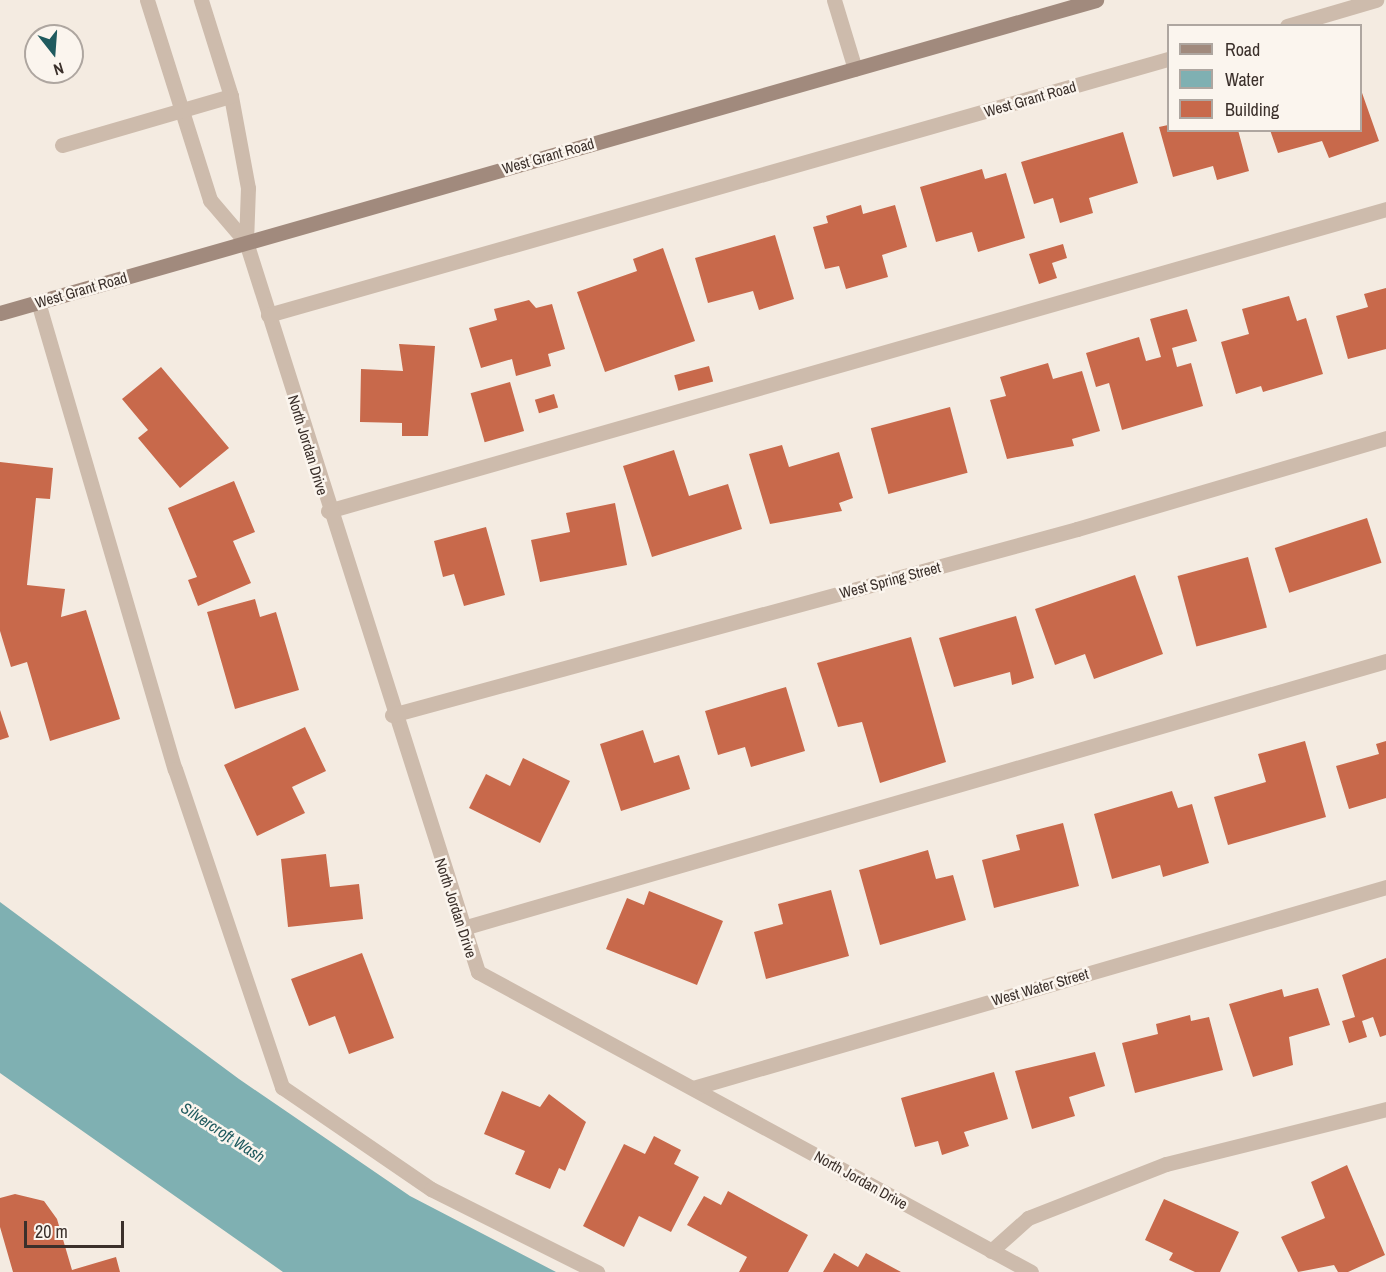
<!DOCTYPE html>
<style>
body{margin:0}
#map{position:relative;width:1386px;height:1272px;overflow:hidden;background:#f4ebe1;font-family:"Archivo Narrow",sans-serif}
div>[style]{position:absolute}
.water>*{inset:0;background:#7fb0b2}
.building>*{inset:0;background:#c8694b;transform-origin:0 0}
.service>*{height:15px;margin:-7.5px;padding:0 7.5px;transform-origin:7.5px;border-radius:7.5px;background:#cdbbac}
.minor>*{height:15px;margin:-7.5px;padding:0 7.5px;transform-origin:7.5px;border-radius:7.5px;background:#cdbbac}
.secondary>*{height:15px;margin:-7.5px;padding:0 7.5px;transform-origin:7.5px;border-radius:7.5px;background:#a18a7d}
span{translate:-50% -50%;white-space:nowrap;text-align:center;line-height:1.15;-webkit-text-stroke:5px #fbf5ee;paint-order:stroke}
.street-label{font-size:15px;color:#3b302b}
.water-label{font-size:16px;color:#1f5a5e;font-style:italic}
.legend{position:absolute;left:1167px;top:24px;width:195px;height:108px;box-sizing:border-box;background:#fbf5ee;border:2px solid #aea6a0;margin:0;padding:8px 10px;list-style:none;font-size:18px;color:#3b302b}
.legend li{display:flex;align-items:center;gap:12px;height:30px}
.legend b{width:30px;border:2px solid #aea6a0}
.north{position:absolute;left:24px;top:24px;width:60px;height:60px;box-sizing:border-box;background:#fbf5ee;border:2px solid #aea6a0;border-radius:50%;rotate:163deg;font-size:16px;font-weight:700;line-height:24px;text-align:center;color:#3b302b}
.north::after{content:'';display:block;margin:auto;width:21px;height:27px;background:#1f5a5e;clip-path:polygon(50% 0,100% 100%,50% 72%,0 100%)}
.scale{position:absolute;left:24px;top:1221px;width:100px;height:27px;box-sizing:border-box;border:3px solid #3b302b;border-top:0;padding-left:8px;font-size:18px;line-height:21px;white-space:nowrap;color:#3b302b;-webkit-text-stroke:4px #fbf5ee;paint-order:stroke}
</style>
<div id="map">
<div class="water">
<div style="clip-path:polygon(0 902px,239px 1079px,410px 1196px,556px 1272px,283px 1272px,0 1073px)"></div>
</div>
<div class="building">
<div style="clip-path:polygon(1361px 90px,1379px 141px,1329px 158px,1322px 141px,1278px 153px,1270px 130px,1360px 130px)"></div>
<div style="clip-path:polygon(1168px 125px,1168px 130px,1238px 130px,1249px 171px,1217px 180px,1213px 166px,1173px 177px,1159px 127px)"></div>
<div style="clip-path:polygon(1123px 132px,1138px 183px,1089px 198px,1093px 213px,1060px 223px,1053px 198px,1034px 204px,1021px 162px)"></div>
<div style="clip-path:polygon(982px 169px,985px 179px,1006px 173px,1025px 238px,978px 252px,972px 232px,936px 242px,920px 187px)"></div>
<div style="clip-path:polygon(861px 205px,863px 214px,895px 205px,907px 247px,882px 255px,888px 277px,846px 289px,839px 266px,825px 269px,813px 227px,828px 223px,826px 216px)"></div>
<div style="clip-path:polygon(775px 235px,794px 299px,759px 310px,753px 291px,708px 303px,695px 258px)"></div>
<div style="clip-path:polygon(1063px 244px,1067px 258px,1052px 263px,1057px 278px,1039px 284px,1029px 254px)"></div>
<div style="clip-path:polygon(663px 248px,695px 341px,605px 372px,577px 292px,637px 271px,633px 259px)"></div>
<div style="clip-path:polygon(1386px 288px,1386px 349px,1348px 359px,1336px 316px,1368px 307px,1364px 294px)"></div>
<div style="clip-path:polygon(1289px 296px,1297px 321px,1306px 318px,1323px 374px,1263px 392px,1261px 386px,1236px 394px,1221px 342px,1249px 334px,1242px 309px)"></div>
<div style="clip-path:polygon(529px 300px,536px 308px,552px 304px,565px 349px,548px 354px,551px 366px,516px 376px,512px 359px,481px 368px,469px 328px,497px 320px,494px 309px)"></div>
<div style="clip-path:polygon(1187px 309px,1197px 341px,1172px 348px,1177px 367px,1191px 363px,1203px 406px,1122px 430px,1109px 383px,1096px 387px,1086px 353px,1139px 337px,1146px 361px,1161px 357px,1150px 319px)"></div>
<div style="clip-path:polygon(399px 344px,435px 346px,428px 436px,402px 436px,402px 423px,360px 422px,361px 369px,403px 371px)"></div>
<div style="clip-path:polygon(1048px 363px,1053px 379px,1082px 371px,1100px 431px,1072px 439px,1074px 446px,1007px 459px,990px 400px,1006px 396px,1000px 377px)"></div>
<div style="left:709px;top:366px;width:16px;height:36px;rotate:75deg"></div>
<div style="clip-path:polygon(161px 367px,229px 448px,180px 488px,138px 438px,148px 430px,122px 399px)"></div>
<div style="left:510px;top:382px;width:51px;height:41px;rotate:74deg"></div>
<div style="left:554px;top:394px;width:14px;height:20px;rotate:73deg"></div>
<div style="left:950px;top:407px;width:68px;height:82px;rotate:75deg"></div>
<div style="clip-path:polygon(782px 445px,789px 467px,839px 452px,853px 498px,839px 503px,842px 511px,770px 524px,749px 454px)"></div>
<div style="clip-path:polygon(674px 450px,689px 496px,728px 484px,742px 529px,652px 557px,623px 466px)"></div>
<div style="clip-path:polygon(0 462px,53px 468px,50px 499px,36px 498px,27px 585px,65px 589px,61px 617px,86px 610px,120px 719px,50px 741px,27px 662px,11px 667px,0 631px)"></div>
<div style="clip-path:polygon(234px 481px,255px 532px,233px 541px,251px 583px,198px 606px,188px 580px,197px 577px,168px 508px)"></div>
<div style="clip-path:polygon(615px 503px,627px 565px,540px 582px,531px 540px,570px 532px,566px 513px)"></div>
<div style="left:1367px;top:518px;width:47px;height:97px;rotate:72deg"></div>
<div style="clip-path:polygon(486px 527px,505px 595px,464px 606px,454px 574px,443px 577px,434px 541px)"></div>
<div style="left:1248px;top:557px;width:73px;height:73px;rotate:75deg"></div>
<div style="clip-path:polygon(1135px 575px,1163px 654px,1094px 679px,1085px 654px,1055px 665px,1035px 609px)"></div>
<div style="clip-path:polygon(255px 599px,260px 617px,276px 612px,299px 690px,235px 709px,207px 612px)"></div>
<div style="clip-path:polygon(1016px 616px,1034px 678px,1012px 685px,1010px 672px,954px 687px,939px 638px)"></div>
<div style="clip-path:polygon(911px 637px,946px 762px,880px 783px,862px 722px,838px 727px,817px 663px)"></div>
<div style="clip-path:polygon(786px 687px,805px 751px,751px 767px,745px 747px,718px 755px,705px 711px)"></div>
<div style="clip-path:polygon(0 710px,9px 737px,0 740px)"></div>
<div style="clip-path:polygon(305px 727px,326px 771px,292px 787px,305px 813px,257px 836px,224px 765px)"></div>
<div style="clip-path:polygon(643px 730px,654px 763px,679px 755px,690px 789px,621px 811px,600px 744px)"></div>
<div style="clip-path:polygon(1305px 741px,1326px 817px,1228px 845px,1214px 797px,1266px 782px,1258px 754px)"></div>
<div style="clip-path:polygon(1386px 741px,1386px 798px,1349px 809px,1336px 766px,1379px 754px,1376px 744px)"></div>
<div style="clip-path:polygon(523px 758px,570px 781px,540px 843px,469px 808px,486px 774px,510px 786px)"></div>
<div style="clip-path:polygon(1172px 791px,1178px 808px,1192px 804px,1209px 863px,1163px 877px,1160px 865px,1112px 879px,1094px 814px)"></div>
<div style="clip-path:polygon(1063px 823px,1079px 886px,994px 908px,982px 860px,1020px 850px,1016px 835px)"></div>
<div style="clip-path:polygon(928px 850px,936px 879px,953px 875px,966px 920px,880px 945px,859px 870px)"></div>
<div style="clip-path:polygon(326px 854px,330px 887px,359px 884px,363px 919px,288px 927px,281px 859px)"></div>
<div style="clip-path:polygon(831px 890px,849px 956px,766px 979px,754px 932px,783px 924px,778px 904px)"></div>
<div style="clip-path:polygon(649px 891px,723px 921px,697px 985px,606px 949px,627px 898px,644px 905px)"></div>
<div style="clip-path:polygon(362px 953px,394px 1038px,349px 1054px,335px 1016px,309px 1026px,291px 979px)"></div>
<div style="clip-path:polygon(1386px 958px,1386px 1035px,1380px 1037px,1373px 1017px,1362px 1021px,1367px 1037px,1349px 1043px,1342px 1021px,1355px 1017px,1342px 975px)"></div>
<div style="clip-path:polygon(1318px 988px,1330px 1025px,1289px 1037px,1293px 1065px,1253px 1077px,1229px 1004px,1282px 989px,1284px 997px)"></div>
<div style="clip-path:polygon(1190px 1015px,1191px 1021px,1209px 1017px,1223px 1070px,1135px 1093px,1122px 1043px,1158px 1034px,1156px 1024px)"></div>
<div style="clip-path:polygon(1095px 1052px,1105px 1086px,1069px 1097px,1075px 1116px,1032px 1129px,1015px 1071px)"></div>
<div style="clip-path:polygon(994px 1072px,1008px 1119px,964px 1132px,969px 1146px,942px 1155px,938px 1141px,915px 1147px,901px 1098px)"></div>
<div style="clip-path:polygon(502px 1091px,540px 1107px,549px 1094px,586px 1122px,565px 1171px,559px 1168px,550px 1189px,515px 1174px,525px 1151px,484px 1134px)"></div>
<div style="clip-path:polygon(654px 1136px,681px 1150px,674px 1164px,699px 1177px,671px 1232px,639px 1216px,624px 1247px,583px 1226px,624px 1144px,645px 1154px)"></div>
<div style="clip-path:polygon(1347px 1165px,1385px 1255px,1348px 1272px,1338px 1272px,1334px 1265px,1298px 1272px,1281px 1237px,1325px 1218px,1311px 1182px)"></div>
<div style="clip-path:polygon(728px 1191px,808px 1235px,788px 1272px,739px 1272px,747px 1257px,687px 1225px,704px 1196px,721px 1205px)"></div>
<div style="clip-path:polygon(15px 1194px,44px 1201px,57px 1219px,72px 1270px,116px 1257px,120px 1272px,13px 1272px,0 1227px,0 1198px)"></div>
<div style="clip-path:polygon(1164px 1199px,1239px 1232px,1220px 1272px,1195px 1272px,1169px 1260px,1173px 1253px,1145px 1240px)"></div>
<div style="clip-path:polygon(834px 1253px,858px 1267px,866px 1253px,901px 1272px,823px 1272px)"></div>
</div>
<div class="service">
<div style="left:147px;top:0;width:210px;rotate:72.5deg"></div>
<div style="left:210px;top:200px;width:55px;rotate:49.4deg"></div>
<div style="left:246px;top:242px;width:54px;rotate:-87.9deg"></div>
<div style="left:248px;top:188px;width:94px;rotate:-100.5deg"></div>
<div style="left:231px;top:96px;width:101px;rotate:-107.4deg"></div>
<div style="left:834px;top:0;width:72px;rotate:73.1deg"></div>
<div style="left:62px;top:145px;width:176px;rotate:-16.2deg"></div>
<div style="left:38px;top:302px;width:487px;rotate:73.7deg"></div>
<div style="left:175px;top:769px;width:336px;rotate:71.4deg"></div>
<div style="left:282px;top:1087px;width:181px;rotate:34.4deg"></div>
<div style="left:431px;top:1189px;width:186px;rotate:26.6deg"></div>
<div style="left:328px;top:511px;width:1100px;rotate:-15.93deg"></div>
<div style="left:463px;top:928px;width:961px;rotate:-16.13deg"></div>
<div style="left:991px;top:1251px;width:50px;rotate:-41.7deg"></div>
<div style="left:1028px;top:1218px;width:148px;rotate:-21.4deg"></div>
<div style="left:1166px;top:1164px;width:227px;rotate:-14deg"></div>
</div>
<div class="minor">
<div style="left:1287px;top:26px;width:93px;rotate:-16.3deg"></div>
<div style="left:246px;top:242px;width:766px;rotate:72.37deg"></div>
<div style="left:478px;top:972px;width:629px;rotate:28.48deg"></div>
<div style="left:268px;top:315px;width:936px;rotate:-15.88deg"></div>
<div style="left:392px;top:715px;width:710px;rotate:-15.19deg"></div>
<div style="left:1077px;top:529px;width:322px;rotate:-16.4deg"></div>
<div style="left:693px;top:1088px;width:722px;rotate:-16.17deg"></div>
</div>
<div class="secondary">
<div style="left:0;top:313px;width:1140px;rotate:-15.94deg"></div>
</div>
<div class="street-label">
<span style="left:1030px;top:99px;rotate:-16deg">West Grant Road</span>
<span style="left:548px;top:156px;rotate:-16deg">West Grant Road</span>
<span style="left:81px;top:290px;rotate:-16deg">West Grant Road</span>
<span style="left:308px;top:445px;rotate:73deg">North Jordan Drive</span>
<span style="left:890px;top:580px;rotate:-15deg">West Spring Street</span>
<span style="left:456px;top:908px;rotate:72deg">North Jordan Drive</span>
<span style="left:1040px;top:987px;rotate:-16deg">West Water Street</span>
<span style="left:861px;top:1180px;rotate:29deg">North Jordan Drive</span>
</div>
<div class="water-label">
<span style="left:223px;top:1132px;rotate:33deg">Silvercroft Wash</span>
</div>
<ul class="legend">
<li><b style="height:8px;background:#a18a7d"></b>Road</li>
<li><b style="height:16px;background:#7fb0b2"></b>Water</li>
<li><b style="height:16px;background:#c8694b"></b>Building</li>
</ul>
<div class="north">N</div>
<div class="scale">20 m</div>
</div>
